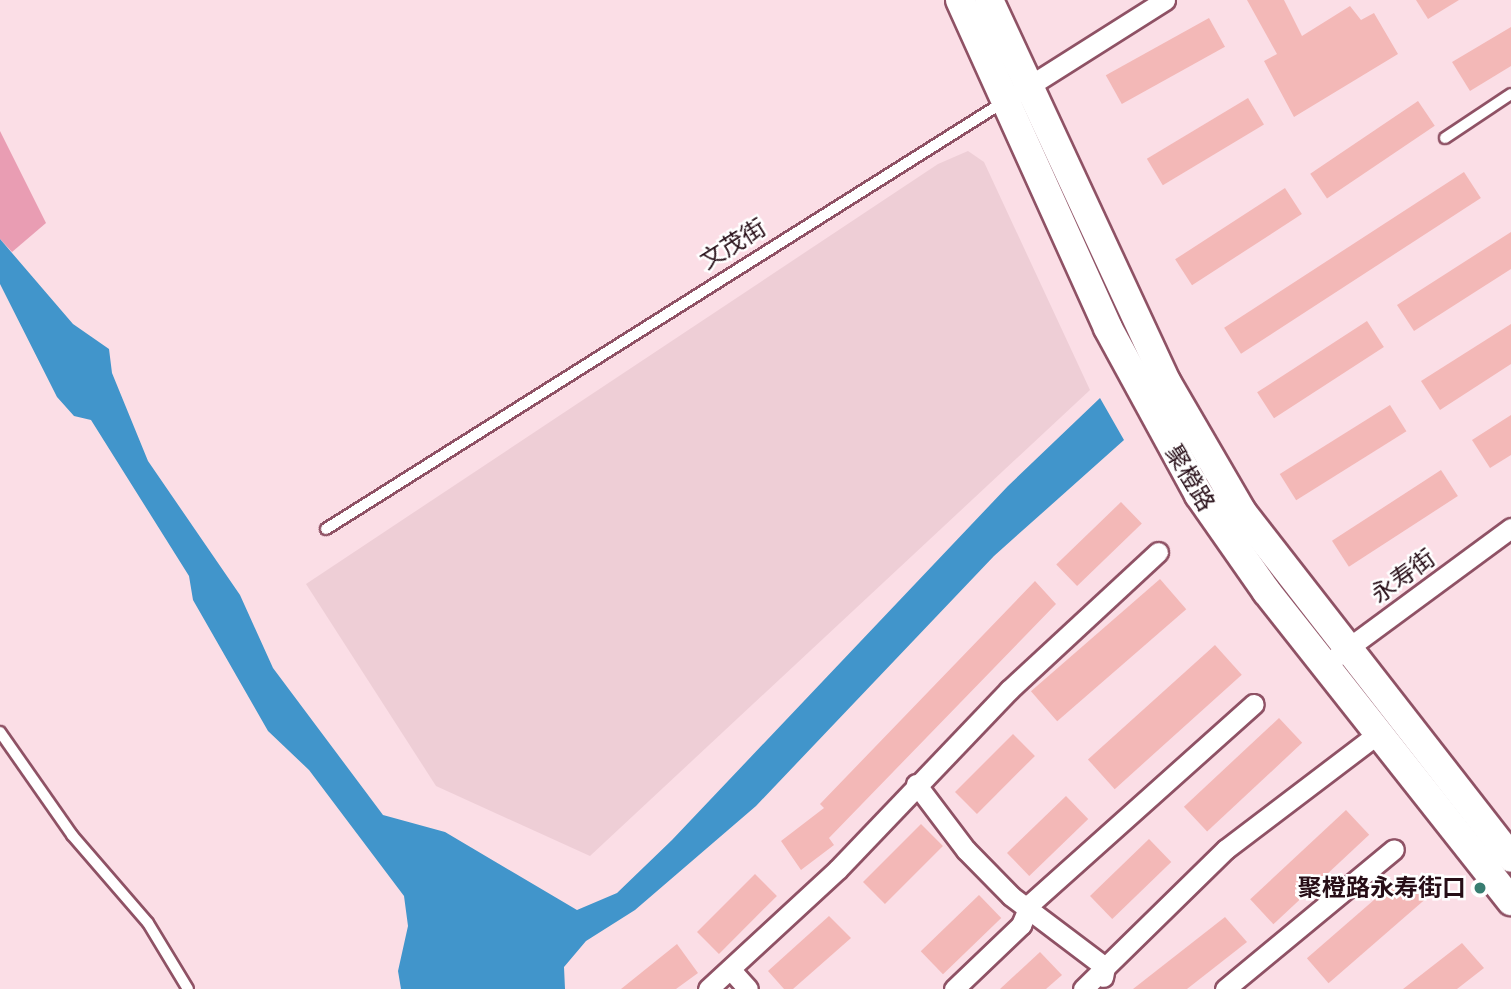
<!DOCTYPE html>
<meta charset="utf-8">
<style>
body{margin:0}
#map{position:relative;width:1511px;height:989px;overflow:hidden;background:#fbdee6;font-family:Figtree,"Noto Sans SC",sans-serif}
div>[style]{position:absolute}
.built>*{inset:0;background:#eeced6}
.green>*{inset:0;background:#e99db3}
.water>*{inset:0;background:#4195cb}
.building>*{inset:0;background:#f3b8b7;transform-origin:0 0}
.roads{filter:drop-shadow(2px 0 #8f5265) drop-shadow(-2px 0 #8f5265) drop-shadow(0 2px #8f5265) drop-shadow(0 -2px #8f5265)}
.lane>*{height:10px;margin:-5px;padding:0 5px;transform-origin:5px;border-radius:5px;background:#fff}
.street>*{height:19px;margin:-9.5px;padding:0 9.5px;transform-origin:9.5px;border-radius:9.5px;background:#fff}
.secondary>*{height:28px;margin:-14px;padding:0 14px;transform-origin:14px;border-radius:14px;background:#fff}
.dots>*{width:19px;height:19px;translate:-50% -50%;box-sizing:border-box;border:4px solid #fff;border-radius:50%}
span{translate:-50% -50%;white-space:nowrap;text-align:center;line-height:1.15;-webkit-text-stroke:5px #fff;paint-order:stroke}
.street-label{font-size:24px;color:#270e17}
.poi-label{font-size:24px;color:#270e17;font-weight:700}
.right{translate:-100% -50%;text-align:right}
</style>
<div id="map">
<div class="built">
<div style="clip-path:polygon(968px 151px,984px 162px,1090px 390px,590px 856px,436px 786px,306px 584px,938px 164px)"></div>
</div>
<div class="green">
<div style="clip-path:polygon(0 131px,46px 223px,12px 252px,0 239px)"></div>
</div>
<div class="water">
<div style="clip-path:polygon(0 239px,73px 324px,109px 349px,112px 373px,148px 461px,240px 595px,273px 668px,383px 815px,445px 832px,577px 910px,617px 893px,672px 840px,1008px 486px,1100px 398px,1124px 440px,994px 556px,756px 806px,635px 910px,586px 941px,564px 967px,565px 989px,401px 989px,398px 971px,408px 926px,404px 896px,309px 770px,268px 731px,193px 600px,189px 576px,91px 420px,74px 416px,57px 397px,0 284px)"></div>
</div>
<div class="building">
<div style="clip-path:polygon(1247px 0,1284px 0,1302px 36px,1350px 6px,1361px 20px,1374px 13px,1398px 54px,1294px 117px,1264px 61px,1277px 54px)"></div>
<div style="clip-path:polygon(1416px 0,1459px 0,1428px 19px)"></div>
<div style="left:1209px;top:18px;width:33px;height:118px;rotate:61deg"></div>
<div style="clip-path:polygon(1511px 27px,1511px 66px,1470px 91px,1452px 62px)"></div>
<div style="left:1248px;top:98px;width:31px;height:118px;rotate:59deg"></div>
<div style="left:1418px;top:101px;width:30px;height:130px;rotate:56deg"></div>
<div style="left:1464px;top:172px;width:31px;height:286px;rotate:57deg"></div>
<div style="left:1285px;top:188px;width:31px;height:131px;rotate:57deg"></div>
<div style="clip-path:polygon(1511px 232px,1511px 269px,1414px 331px,1397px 305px)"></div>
<div style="left:1367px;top:321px;width:31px;height:131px;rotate:57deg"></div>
<div style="clip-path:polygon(1511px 324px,1511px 364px,1440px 410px,1421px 381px)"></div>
<div style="left:1390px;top:405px;width:31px;height:130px;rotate:58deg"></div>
<div style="clip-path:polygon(1511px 415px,1511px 455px,1490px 468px,1472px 440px)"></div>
<div style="left:1441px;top:470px;width:31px;height:130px;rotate:57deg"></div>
<div style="left:1121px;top:502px;width:30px;height:90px;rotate:46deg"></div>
<div style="left:1160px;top:579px;width:40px;height:171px;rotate:49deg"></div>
<div style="clip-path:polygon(1035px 581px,1056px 604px,829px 838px,834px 845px,801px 870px,781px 841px,824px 808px,820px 804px)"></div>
<div style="left:1215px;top:645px;width:40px;height:171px;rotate:48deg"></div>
<div style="left:1279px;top:718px;width:34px;height:130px;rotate:47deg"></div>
<div style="left:1013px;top:734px;width:31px;height:82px;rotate:45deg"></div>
<div style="left:1066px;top:796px;width:32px;height:82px;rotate:46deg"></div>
<div style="left:1346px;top:810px;width:34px;height:131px;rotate:47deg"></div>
<div style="left:921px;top:824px;width:31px;height:82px;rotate:45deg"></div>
<div style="left:1149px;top:839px;width:32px;height:82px;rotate:46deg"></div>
<div style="left:1405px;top:873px;width:33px;height:130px;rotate:49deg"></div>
<div style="left:755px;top:874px;width:31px;height:82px;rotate:45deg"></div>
<div style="left:979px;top:895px;width:32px;height:81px;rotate:46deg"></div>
<div style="clip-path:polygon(829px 916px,851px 938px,793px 989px,784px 989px,768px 971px)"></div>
<div style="clip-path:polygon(1225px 917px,1247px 942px,1187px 989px,1133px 989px)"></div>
<div style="clip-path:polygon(1462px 943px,1484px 968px,1457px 989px,1403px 989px)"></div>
<div style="clip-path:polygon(677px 944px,698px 973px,676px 989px,621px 989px)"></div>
<div style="clip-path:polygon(1040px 952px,1062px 975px,1046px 989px,1000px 989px)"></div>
</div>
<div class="roads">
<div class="lane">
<div style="left:1445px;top:138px;width:79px;rotate:-33.7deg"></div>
<div style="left:326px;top:529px;width:799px;rotate:-32.22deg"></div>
<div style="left:0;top:732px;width:126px;rotate:55deg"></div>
<div style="left:72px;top:835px;width:116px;rotate:49.2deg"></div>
<div style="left:148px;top:923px;width:77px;rotate:58.8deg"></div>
</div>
<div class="street">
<div style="left:1018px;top:93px;width:174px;rotate:-32.3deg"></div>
<div style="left:1325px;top:665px;width:231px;rotate:-36.4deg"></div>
<div style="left:916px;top:784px;width:83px;rotate:52.9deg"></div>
<div style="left:966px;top:850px;width:64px;rotate:45.6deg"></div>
<div style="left:1011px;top:896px;width:118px;rotate:37.1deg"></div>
<div style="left:1105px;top:967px;width:10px;rotate:101deg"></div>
<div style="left:731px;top:970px;width:25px;rotate:48deg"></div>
<div style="left:708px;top:989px;width:177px;rotate:-42.7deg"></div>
<div style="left:838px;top:869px;width:248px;rotate:-46.3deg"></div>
<div style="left:1009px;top:690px;width:203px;rotate:-42.8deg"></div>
<div style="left:954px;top:989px;width:93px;rotate:-43.7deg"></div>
<div style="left:1021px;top:925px;width:23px;rotate:-67deg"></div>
<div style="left:1030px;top:904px;width:300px;rotate:-41.8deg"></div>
<div style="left:1083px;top:989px;width:200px;rotate:-44.4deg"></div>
<div style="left:1226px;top:849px;width:192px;rotate:-37.2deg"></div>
<div style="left:1225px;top:989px;width:219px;rotate:-39.6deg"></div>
</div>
<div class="secondary">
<div style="left:960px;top:0;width:360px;rotate:65.7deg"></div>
<div style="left:1108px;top:328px;width:190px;rotate:61.4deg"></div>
<div style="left:1199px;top:495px;width:118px;rotate:55deg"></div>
<div style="left:1267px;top:592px;width:394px;rotate:51.7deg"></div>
<div style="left:989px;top:0;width:422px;rotate:65.1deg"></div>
<div style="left:1167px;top:383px;width:149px;rotate:59.8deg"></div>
<div style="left:1242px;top:512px;width:438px;rotate:52.1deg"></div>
</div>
</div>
<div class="dots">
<div style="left:1480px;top:888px;background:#387d71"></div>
</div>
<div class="street-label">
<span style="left:733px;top:244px;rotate:-32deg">文茂街</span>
<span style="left:1190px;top:478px;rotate:59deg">聚橙路</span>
<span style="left:1403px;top:576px;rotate:-36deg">永寿街</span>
</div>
<div class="poi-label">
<span class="right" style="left:1466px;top:888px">聚橙路永寿街口</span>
</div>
</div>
